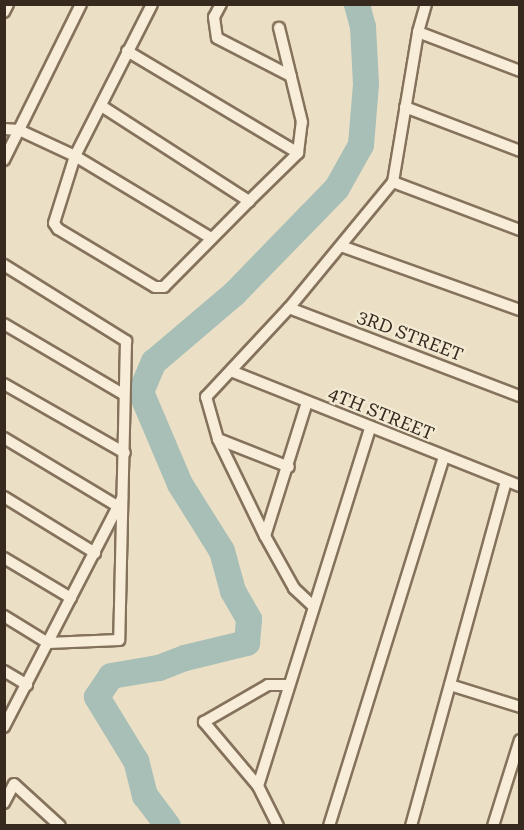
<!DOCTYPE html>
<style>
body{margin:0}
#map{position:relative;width:524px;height:830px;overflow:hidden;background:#ebdfc5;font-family:"Roboto Serif",serif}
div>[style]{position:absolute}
.river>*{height:26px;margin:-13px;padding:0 13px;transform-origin:13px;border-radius:13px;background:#a7bfb7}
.roads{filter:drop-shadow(2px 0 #85725c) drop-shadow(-2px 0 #85725c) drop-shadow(0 2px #85725c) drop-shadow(0 -2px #85725c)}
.minor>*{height:10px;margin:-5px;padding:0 5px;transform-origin:5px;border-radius:5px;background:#f7edd8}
span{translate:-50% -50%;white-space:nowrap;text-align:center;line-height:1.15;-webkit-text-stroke:4.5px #f3ead4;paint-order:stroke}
.street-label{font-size:18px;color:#362a1f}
.frame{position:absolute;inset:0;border:6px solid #362a1f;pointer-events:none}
</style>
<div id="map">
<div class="river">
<div style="left:168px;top:826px;width:38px;rotate:-127deg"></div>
<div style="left:145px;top:796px;width:36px;rotate:-104deg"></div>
<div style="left:136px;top:761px;width:75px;rotate:-121.4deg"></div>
<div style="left:97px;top:697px;width:25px;rotate:-56deg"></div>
<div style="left:111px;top:676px;width:49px;rotate:-9.5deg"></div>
<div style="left:159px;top:668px;width:28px;rotate:-21deg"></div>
<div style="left:185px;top:658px;width:64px;rotate:-13.6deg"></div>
<div style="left:247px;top:643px;width:24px;rotate:-85deg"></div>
<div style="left:249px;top:619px;width:32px;rotate:-120deg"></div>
<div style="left:233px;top:591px;width:41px;rotate:-105.4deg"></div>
<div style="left:222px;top:551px;width:79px;rotate:-122.1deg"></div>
<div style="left:180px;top:484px;width:100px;rotate:-113deg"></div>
<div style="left:141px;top:392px;width:33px;rotate:-67deg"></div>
<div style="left:154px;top:362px;width:106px;rotate:-40.4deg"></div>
<div style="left:235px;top:293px;width:146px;rotate:-45.8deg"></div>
<div style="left:337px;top:188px;width:49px;rotate:-60.8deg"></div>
<div style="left:361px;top:145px;width:61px;rotate:-85.3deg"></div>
<div style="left:366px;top:84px;width:57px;rotate:-93deg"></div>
<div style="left:363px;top:27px;width:24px;rotate:-105deg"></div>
</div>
<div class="roads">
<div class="minor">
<div style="left:221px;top:4px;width:15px;rotate:118deg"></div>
<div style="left:214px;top:17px;width:21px;rotate:82deg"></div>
<div style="left:217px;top:38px;width:83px;rotate:27.2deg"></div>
<div style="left:4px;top:12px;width:9px;rotate:-63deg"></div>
<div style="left:418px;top:32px;width:109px;rotate:20.9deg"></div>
<div style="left:127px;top:51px;width:199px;rotate:30.8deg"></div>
<div style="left:103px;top:107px;width:174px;rotate:32.8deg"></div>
<div style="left:249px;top:201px;width:121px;rotate:134.7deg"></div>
<div style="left:164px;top:287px;width:9px;rotate:180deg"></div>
<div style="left:155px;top:287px;width:113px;rotate:-149.1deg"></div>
<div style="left:58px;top:229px;width:7px;rotate:-124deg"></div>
<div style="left:54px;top:223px;width:70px;rotate:-72.6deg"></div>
<div style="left:75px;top:156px;width:170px;rotate:-63.1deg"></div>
<div style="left:405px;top:107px;width:123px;rotate:20.9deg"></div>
<div style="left:4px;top:129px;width:15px;rotate:4deg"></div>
<div style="left:19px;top:130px;width:62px;rotate:24.9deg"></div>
<div style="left:75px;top:156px;width:159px;rotate:31.1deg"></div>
<div style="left:4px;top:160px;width:174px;rotate:-63.7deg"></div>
<div style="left:393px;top:182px;width:136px;rotate:20.7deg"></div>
<div style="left:249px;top:201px;width:69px;rotate:-44.4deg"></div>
<div style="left:298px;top:153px;width:31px;rotate:-83deg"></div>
<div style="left:302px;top:122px;width:97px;rotate:-103.7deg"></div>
<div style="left:341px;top:246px;width:190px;rotate:19.7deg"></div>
<div style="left:4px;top:265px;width:144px;rotate:31.9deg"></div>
<div style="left:126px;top:341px;width:299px;rotate:91.3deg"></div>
<div style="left:119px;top:640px;width:71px;rotate:177.6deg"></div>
<div style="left:48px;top:643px;width:52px;rotate:-148.5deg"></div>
<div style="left:289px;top:308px;width:247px;rotate:20.9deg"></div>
<div style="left:4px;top:324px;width:138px;rotate:30.5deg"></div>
<div style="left:231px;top:371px;width:311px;rotate:21.7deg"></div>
<div style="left:4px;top:384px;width:139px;rotate:29.7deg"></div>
<div style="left:4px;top:438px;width:134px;rotate:31deg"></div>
<div style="left:218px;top:439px;width:76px;rotate:21.5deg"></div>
<div style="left:4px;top:497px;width:107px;rotate:31.6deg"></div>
<div style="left:265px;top:536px;width:140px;rotate:-72.6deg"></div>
<div style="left:4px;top:558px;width:78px;rotate:30.8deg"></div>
<div style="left:313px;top:606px;width:26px;rotate:-137deg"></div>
<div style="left:294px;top:588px;width:60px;rotate:-119.1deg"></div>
<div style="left:265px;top:536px;width:108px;rotate:-115.9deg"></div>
<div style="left:218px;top:439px;width:44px;rotate:-105.9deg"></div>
<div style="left:206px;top:397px;width:122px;rotate:-47deg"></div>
<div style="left:289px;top:308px;width:163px;rotate:-50.5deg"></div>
<div style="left:393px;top:182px;width:152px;rotate:-80.5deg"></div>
<div style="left:418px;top:32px;width:29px;rotate:-74deg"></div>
<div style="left:4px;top:671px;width:27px;rotate:31deg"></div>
<div style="left:450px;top:685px;width:73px;rotate:17.4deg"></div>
<div style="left:4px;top:727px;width:258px;rotate:-62.7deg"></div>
<div style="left:258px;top:786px;width:374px;rotate:-72.6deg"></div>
<div style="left:4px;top:803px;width:21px;rotate:-62deg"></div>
<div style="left:14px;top:784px;width:62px;rotate:42.4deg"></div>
<div style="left:278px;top:826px;width:45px;rotate:-116.6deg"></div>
<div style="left:258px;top:786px;width:84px;rotate:-130.2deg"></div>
<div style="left:204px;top:722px;width:74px;rotate:-30deg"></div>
<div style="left:268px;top:685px;width:21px"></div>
<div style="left:329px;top:826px;width:387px;rotate:-72.7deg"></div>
<div style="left:411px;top:826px;width:357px;rotate:-74.6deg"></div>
<div style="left:493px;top:826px;width:90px;rotate:-72.6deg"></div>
</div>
</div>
<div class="street-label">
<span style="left:410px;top:336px;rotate:21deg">3RD STREET</span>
<span style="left:381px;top:414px;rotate:22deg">4TH STREET</span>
</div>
<div class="frame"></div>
</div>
